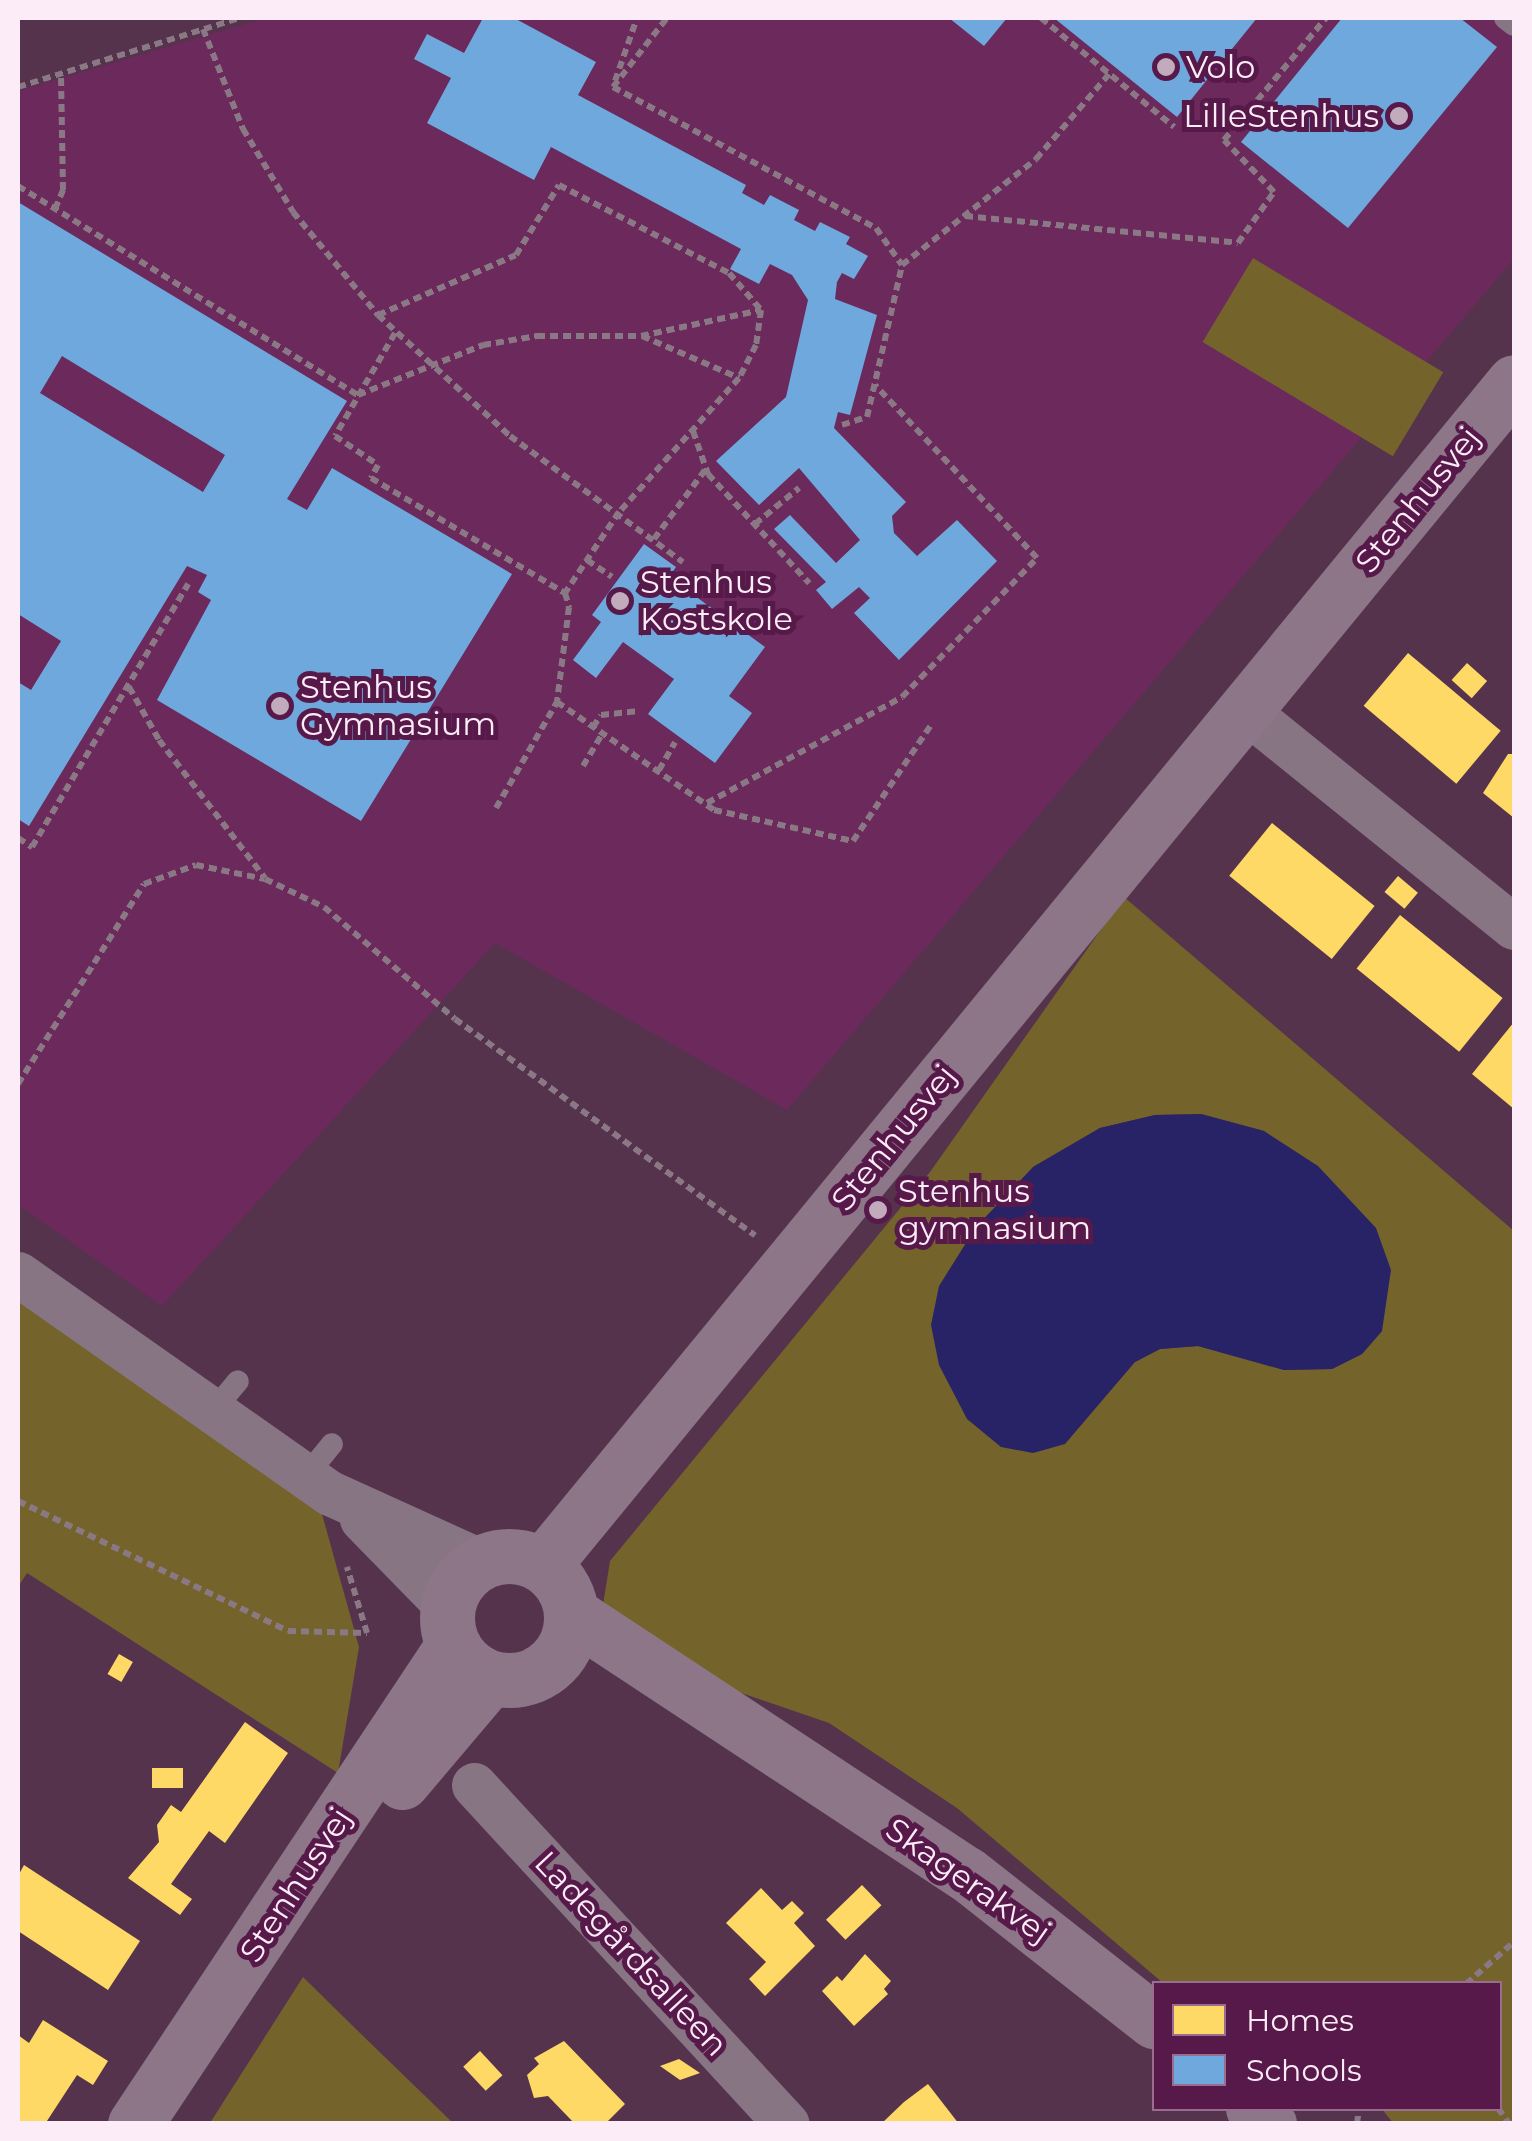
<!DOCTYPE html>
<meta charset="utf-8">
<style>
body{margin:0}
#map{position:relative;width:1532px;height:2141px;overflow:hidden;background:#55334d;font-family:Montserrat,sans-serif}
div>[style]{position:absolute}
.built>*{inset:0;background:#6b295c}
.green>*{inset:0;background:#74632b;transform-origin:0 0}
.water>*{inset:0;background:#282366}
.homes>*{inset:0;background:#ffd966;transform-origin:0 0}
.schools>*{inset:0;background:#6fa8dc}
.path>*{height:6px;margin-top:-3px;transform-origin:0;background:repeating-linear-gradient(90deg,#8a7885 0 8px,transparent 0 13px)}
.lane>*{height:22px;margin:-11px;padding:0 11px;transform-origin:11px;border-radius:11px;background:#877583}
.street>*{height:45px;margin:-22.5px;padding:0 22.5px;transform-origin:22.5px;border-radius:22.5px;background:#877583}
.secondary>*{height:55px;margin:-27.5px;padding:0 27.5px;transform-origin:27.5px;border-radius:27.5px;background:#8c7687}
.secondary>.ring{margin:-27.5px;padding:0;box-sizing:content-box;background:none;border:55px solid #8c7687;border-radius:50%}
.dots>*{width:28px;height:28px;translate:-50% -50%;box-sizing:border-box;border:5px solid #57194a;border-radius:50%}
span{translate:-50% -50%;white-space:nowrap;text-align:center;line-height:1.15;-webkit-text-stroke:10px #57194a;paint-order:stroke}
.poi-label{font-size:32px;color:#fcecf7}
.left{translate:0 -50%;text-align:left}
.right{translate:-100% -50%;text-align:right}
.street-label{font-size:32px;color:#fcecf7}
.frame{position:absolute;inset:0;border:20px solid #fcecf7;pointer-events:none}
.legend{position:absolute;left:1152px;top:1981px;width:350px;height:130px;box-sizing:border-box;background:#57194a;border:2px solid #996d8f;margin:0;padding:12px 18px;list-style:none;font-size:30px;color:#fcecf7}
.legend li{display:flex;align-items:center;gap:20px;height:50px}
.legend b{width:50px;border:2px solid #996d8f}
</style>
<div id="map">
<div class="built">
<div style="clip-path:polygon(265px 18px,1514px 18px,1514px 259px,787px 1110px,495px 943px,162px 1306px,18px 1205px,18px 91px)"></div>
</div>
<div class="green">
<div style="left:1253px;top:258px;width:222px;height:98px;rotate:31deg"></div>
<div style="clip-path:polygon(evenodd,1124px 897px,1514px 1231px,1514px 2123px,1393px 2123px,1382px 2109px,1500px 2108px,1500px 1984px,1163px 1983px,957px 1808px,829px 1723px,709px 1682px,603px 1605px,610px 1561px,930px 1172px,1124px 897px,1201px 1114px,1264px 1131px,1382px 1331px,1362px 1354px,1332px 1369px,1284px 1370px,1198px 1346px,1160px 1349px,1135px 1362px,1033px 1167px,1100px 1128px,1155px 1115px,1201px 1114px)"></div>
<div style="clip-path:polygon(18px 1297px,322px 1514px,359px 1647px,338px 1773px,27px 1573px,18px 1587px)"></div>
<div style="clip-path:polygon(303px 1977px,361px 2034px,453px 2123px,210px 2123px)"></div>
</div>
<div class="water">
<div style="clip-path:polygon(1201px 1114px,1264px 1131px,1318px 1166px,1376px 1228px,1391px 1270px,1382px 1331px,1362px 1354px,1332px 1369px,1284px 1370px,1198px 1346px,1160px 1349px,1135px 1362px,1065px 1444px,1033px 1453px,1001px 1447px,967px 1419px,939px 1365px,931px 1325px,939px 1286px,976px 1227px,1033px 1167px,1100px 1128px,1155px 1115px)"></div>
</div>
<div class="homes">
<div style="left:1408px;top:653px;width:121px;height:69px;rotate:40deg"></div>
<div style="left:1467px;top:663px;width:27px;height:23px;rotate:42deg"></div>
<div style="clip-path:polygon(1508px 754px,1514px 754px,1514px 818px,1483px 793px)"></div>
<div style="left:1272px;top:823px;width:132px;height:68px;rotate:39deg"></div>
<div style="left:1398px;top:876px;width:26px;height:21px;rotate:40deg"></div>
<div style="left:1400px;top:915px;width:132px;height:69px;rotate:39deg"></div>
<div style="clip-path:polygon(1514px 1022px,1514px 1109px,1472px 1074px)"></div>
<div style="left:119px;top:1654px;width:16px;height:23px;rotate:30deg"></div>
<div style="clip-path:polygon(245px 1722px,288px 1753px,225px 1843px,209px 1831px,171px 1884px,192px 1899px,180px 1915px,128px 1878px,159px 1842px,157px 1825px,171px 1805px,181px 1812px)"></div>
<div style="left:152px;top:1768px;width:31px;height:20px"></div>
<div style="clip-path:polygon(24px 1865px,140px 1941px,108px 1990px,18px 1931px,18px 1876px)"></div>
<div style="left:862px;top:1885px;width:28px;height:50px;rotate:46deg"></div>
<div style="clip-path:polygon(761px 1888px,782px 1910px,792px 1901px,804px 1913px,794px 1923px,815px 1946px,765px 1996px,749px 1979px,766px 1962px,726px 1923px)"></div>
<div style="clip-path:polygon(865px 1954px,891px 1981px,884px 1989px,888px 1994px,854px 2026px,822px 1991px,837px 1976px,842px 1981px)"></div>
<div style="clip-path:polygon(43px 2020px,108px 2061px,93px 2085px,77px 2075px,45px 2124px,20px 2124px,18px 2035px,29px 2043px)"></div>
<div style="clip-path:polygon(564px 2041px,625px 2104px,605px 2124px,575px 2124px,548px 2096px,534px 2098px,527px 2075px,539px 2064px,534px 2058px)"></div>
<div style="left:480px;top:2051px;width:33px;height:23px;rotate:47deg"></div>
<div style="clip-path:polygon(679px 2059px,700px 2073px,680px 2080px,660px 2066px)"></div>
<div style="clip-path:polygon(928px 2084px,959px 2124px,881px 2124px,904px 2102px)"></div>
</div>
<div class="schools">
<div style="clip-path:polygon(483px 18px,514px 18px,596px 62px,578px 95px,746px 185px,742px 193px,764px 205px,770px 195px,799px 210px,794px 220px,815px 231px,820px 222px,850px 237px,846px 244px,868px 256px,854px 279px,842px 273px,837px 282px,835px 299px,877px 315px,850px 415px,838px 412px,834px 428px,906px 502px,892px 516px,894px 533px,917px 556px,957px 520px,997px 561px,899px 660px,854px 613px,870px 598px,859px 587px,832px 609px,816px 590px,826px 582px,774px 529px,790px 515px,836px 563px,860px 540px,799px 468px,759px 505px,716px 461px,786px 397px,808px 300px,792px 275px,770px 264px,759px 284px,730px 269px,741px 249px,551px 147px,534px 180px,427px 123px,451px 78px,414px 59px,427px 34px,464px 53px)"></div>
<div style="clip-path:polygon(949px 18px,1007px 18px,984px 46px)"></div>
<div style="clip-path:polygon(1054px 18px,1257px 18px,1177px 117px)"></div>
<div style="clip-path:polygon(1342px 18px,1460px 18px,1497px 47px,1348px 228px,1241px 142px)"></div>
<div style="clip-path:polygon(evenodd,18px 202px,347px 401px,287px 499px,307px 510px,332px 468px,512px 574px,361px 821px,157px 700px,211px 600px,198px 592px,207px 575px,187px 566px,29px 826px,18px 819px,18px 682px,31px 690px,61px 641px,18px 614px,18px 202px,62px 356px,225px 455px,203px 492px,40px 393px,62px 356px)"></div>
<div style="clip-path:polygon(644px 544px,676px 567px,669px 577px,765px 647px,729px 696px,752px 713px,715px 763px,648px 714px,674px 679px,623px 642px,596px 678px,573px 660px,601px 622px,592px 615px)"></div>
</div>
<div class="path">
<div style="left:1041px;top:18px;width:172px;rotate:39.3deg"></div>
<div style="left:203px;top:29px;width:108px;rotate:68.2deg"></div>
<div style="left:243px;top:129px;width:97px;rotate:58.9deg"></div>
<div style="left:293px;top:212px;width:134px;rotate:50.5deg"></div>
<div style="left:378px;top:315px;width:179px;rotate:42.5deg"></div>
<div style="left:510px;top:436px;width:214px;rotate:36.1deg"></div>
<div style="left:615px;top:81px;width:67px;rotate:-70.8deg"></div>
<div style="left:18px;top:87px;width:232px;rotate:-17.3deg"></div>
<div style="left:613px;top:87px;width:298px;rotate:28.2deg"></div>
<div style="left:876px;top:228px;width:45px;rotate:54.9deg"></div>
<div style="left:613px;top:87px;width:88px;rotate:-52deg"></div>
<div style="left:18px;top:186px;width:399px;rotate:31.6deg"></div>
<div style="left:55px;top:209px;width:21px;rotate:-67deg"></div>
<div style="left:63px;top:190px;width:116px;rotate:-91deg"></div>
<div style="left:965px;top:216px;width:274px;rotate:5.6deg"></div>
<div style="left:1238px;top:243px;width:62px;rotate:-54.8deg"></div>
<div style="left:1274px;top:192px;width:72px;rotate:-133.9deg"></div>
<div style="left:1224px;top:140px;width:159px;rotate:-50.1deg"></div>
<div style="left:378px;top:315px;width:150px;rotate:-23.5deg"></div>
<div style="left:516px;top:255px;width:82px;rotate:-58.4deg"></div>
<div style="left:559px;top:185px;width:191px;rotate:27.4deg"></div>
<div style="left:729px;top:273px;width:49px;rotate:49.1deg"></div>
<div style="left:761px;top:310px;width:35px;rotate:98deg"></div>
<div style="left:756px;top:345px;width:37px;rotate:117deg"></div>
<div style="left:739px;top:378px;width:180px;rotate:131.8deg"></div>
<div style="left:619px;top:512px;width:97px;rotate:123.7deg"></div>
<div style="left:565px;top:593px;width:15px;rotate:74deg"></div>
<div style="left:569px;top:607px;width:96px;rotate:97.2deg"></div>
<div style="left:557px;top:702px;width:191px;rotate:34.5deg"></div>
<div style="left:714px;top:810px;width:142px;rotate:12.6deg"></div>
<div style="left:853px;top:841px;width:143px;rotate:-56.1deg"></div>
<div style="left:395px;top:333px;width:119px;rotate:120.2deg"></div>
<div style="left:335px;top:436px;width:52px;rotate:34deg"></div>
<div style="left:378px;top:465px;width:15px;rotate:118deg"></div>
<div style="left:371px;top:478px;width:226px;rotate:30.7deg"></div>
<div style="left:642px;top:336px;width:106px;rotate:23.4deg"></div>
<div style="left:358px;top:395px;width:135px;rotate:-21.8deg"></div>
<div style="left:483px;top:345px;width:55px;rotate:-9.5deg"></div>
<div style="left:537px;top:336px;width:104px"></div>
<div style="left:641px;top:336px;width:123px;rotate:-12.2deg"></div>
<div style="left:842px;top:425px;width:26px;rotate:-18deg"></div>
<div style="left:867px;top:417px;width:156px;rotate:-77deg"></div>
<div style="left:902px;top:265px;width:171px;rotate:-38.3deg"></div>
<div style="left:1036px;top:159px;width:112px;rotate:-49.3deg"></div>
<div style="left:693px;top:431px;width:46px;rotate:70.8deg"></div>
<div style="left:708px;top:474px;width:149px;rotate:47.2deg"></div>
<div style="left:755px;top:524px;width:57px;rotate:-39.3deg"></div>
<div style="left:654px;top:539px;width:86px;rotate:-53.5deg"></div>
<div style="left:587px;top:560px;width:30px;rotate:34deg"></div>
<div style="left:129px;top:687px;width:61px;rotate:60.5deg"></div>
<div style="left:159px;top:740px;width:174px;rotate:52.5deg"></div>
<div style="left:593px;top:727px;width:14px;rotate:-56deg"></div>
<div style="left:601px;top:715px;width:38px;rotate:-6deg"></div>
<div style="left:583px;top:766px;width:39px;rotate:-59deg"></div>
<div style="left:659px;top:770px;width:32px;rotate:-60deg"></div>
<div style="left:707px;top:803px;width:222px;rotate:-28.5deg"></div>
<div style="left:902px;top:697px;width:194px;rotate:-45.8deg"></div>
<div style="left:1037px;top:558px;width:237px;rotate:-133.1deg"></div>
<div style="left:496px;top:808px;width:122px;rotate:-60.1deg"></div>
<div style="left:18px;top:838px;width:17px;rotate:33deg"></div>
<div style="left:32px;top:847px;width:306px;rotate:-59.3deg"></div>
<div style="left:18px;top:1084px;width:236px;rotate:-57.8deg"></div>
<div style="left:144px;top:884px;width:55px;rotate:-20.1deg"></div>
<div style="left:196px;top:865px;width:70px;rotate:11.5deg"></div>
<div style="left:265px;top:879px;width:65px;rotate:25.4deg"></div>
<div style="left:324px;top:907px;width:172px;rotate:40.5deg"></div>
<div style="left:455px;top:1019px;width:370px;rotate:35.8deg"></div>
<div style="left:18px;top:1501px;width:300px;rotate:25.7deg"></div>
<div style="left:288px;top:1631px;width:79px;rotate:1.5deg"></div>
<div style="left:367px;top:1633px;width:69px;rotate:-106.9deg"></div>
<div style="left:1466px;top:1984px;width:64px;rotate:-41.2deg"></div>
<div style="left:1498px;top:2108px;width:19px;rotate:55deg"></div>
<div style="left:1357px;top:2124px;width:16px;rotate:-83deg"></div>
</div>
<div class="lane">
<div style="left:1505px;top:18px;width:11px;rotate:38deg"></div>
<div style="left:212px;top:1412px;width:40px;rotate:-50deg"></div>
<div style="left:306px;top:1476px;width:41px;rotate:-50.9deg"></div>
</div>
<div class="street">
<div style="left:1246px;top:711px;width:344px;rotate:38.9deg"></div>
<div style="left:18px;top:1274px;width:381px;rotate:35.1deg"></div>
<div style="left:330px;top:1493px;width:167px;rotate:24.4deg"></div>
<div style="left:362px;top:1519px;width:123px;rotate:45.7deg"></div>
<div style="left:474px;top:1785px;width:461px;rotate:47.3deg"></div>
</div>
<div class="secondary">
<div class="ring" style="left:447px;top:1556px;width:69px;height:69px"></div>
<div style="left:543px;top:1565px;width:1530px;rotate:-50.62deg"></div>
<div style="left:572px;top:1614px;width:473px;rotate:33.4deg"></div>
<div style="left:967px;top:1874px;width:238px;rotate:38.2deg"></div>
<div style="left:402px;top:1782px;width:136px;rotate:-49.8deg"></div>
<div style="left:1253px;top:2108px;width:23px;rotate:45deg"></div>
<div style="left:135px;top:2124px;width:575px;rotate:-56.42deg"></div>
</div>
<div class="dots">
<div style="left:1166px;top:67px;background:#c2abbc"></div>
<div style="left:1399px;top:116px;background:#c2abbc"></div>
<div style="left:620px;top:601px;background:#c2abbc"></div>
<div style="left:280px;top:706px;background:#c2abbc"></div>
<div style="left:878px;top:1210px;background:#c2abbc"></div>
</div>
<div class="poi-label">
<span class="left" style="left:1186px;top:67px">Volo</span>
<span class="right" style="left:1379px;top:116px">LilleStenhus</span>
<span class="left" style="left:640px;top:601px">Stenhus<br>Kostskole</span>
<span class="left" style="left:300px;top:706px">Stenhus<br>Gymnasium</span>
<span class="left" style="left:898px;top:1210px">Stenhus<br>gymnasium</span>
</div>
<div class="street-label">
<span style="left:1418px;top:500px;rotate:-51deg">Stenhusvej</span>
<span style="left:894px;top:1138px;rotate:-51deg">Stenhusvej</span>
<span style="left:968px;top:1881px;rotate:35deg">Skagerakvej</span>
<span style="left:296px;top:1885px;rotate:-57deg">Stenhusvej</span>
<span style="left:631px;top:1954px;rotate:47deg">Ladegårdsalleen</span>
</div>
<div class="frame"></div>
<ul class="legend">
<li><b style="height:28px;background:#ffd966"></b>Homes</li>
<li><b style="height:28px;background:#6fa8dc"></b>Schools</li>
</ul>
</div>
